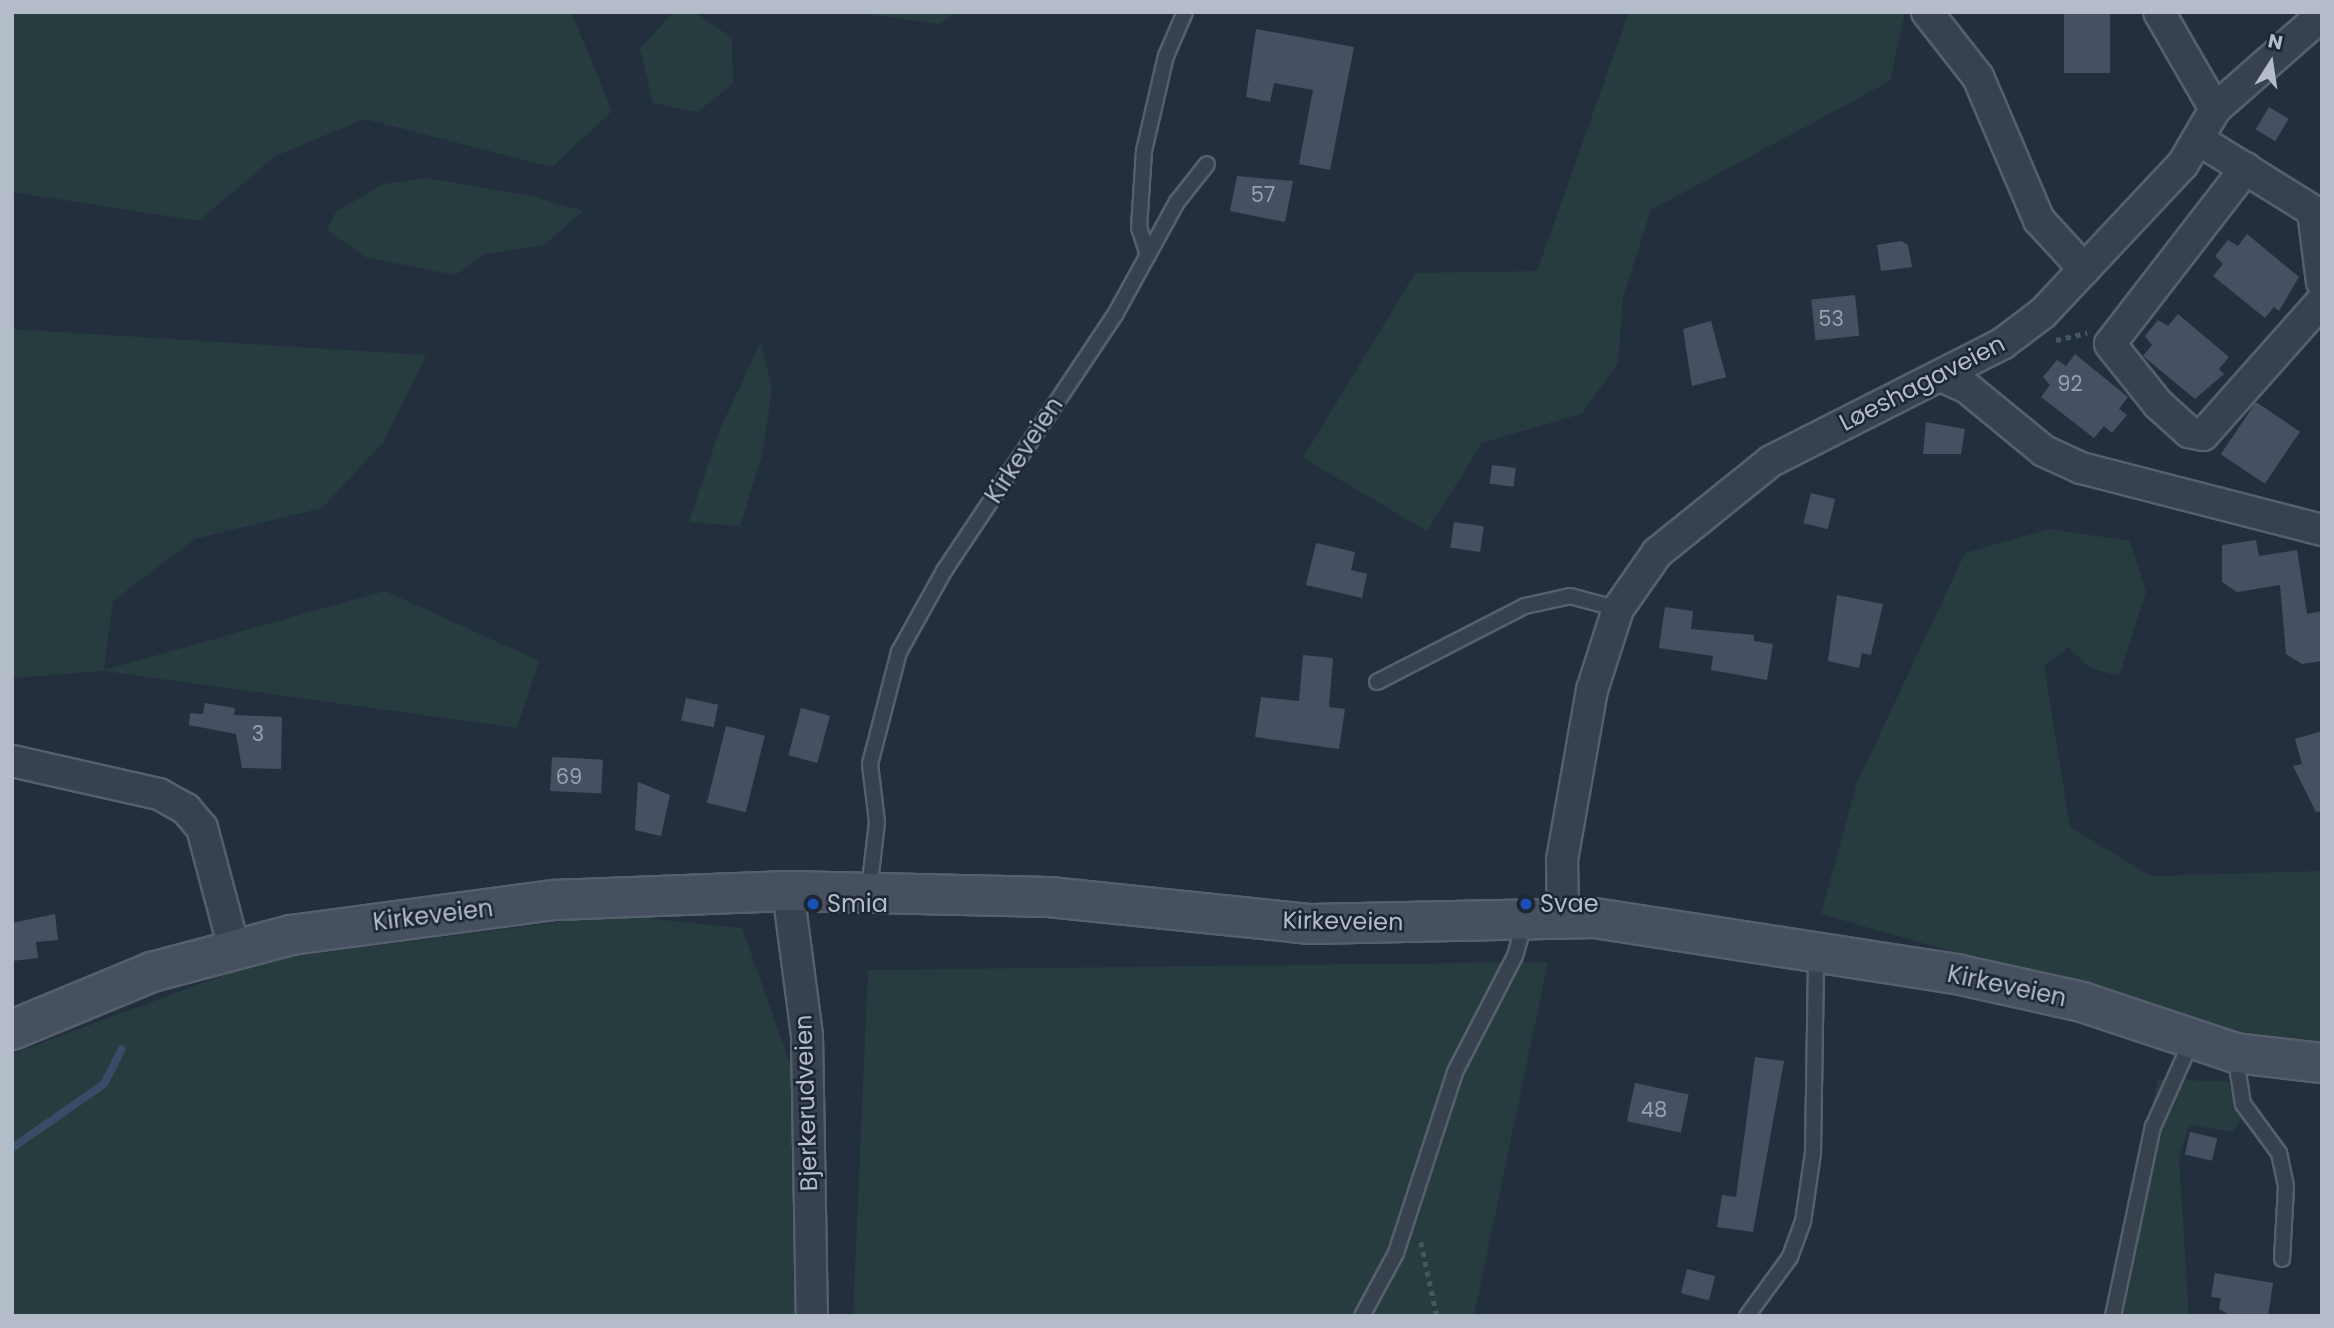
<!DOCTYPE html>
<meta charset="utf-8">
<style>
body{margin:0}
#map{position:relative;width:2334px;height:1328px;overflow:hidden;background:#242f3e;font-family:Poppins,sans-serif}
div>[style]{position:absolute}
.green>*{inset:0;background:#263c3f}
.stream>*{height:8px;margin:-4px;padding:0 4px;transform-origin:4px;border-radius:4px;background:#394c67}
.building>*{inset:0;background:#455162;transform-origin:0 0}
.path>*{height:4.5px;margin-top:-2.25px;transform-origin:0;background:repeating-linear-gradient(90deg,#44595c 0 5px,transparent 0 10px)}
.roads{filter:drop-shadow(2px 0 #565f6c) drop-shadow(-2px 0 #565f6c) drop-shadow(0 2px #565f6c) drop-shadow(0 -2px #565f6c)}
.service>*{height:14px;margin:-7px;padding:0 7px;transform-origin:7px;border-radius:7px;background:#38414e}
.minor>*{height:30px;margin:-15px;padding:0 15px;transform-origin:15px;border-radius:15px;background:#38414e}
.secondary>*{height:38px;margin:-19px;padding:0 19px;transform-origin:19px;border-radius:19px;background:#465061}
.dots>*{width:19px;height:19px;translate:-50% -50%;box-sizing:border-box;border:4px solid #1d2633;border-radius:50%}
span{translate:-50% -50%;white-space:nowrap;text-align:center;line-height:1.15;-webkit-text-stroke:5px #1d2633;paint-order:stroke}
.number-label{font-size:21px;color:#98a1af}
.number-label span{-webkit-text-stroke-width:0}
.street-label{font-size:24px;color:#b4bcc9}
.poi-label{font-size:24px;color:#b4bcc9}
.left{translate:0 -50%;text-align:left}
.frame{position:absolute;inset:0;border:14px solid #b4bcc9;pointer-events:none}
.north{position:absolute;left:2236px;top:28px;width:70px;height:70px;-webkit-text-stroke:5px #1d2633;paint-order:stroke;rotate:12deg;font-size:19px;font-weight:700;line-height:28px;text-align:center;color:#b4bcc9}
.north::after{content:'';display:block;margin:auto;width:24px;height:32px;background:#b4bcc9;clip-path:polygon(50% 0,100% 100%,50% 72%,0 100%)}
</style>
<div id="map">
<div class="green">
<div style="clip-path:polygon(12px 12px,571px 12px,612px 111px,552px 167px,365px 119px,275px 156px,199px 221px,12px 192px)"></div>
<div style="clip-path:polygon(674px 12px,695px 12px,732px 38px,733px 84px,697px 112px,653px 103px,640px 48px)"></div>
<div style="clip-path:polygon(851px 12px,956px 12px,940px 24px)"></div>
<div style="clip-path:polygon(1629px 12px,1905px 12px,1890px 81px,1651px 210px,1623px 297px,1618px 363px,1581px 414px,1482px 443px,1427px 531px,1303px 458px,1415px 273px,1537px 271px)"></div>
<div style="clip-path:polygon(428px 178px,531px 196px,583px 211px,544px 245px,485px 254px,455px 275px,365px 257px,327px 230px,336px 212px,383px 184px)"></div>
<div style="clip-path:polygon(12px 329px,426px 355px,384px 441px,322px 508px,195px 539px,113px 601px,104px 670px,385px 591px,539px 661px,517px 728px,104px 671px,12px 678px)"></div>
<div style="clip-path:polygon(761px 342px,772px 389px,762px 455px,740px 526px,689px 522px,719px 431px)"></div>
<div style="clip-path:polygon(2050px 529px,2130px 541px,2146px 592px,2119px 676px,2090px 668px,2068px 647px,2044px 666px,2070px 827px,2151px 876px,2322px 871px,2322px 1043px,2243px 1035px,1821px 914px,1857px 783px,1965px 553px)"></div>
<div style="clip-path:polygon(613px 915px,742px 928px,796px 1081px,797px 1316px,12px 1316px,12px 1054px,264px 960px)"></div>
<div style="clip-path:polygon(1548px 962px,1474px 1316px,853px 1316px,868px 970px)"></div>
<div style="clip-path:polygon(2158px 1080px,2228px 1081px,2242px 1115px,2233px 1132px,2189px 1125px,2179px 1158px,2189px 1316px,2105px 1316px)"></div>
</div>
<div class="stream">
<div style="left:12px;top:1148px;width:112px;rotate:-34.8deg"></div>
<div style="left:104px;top:1084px;width:39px;rotate:-63deg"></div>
</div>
<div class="building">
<div style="left:2064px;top:12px;width:46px;height:61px"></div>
<div style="clip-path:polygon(1256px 29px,1354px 47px,1330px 170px,1299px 164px,1313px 90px,1274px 83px,1270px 102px,1246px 97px)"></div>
<div style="left:2269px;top:107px;width:23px;height:26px;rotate:31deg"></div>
<div style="clip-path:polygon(1237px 176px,1293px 181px,1285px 222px,1230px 211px)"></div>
<div style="clip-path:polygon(2247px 234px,2299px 277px,2279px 311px,2274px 307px,2265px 318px,2213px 276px,2223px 264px,2215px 256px,2228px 240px,2238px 246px)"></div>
<div style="clip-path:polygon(1901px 241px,1908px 245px,1912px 267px,1881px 271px,1877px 245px)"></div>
<div style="left:1855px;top:295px;width:41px;height:44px;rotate:84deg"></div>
<div style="clip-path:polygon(2178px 314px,2229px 357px,2219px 369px,2224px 374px,2195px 399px,2143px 356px,2152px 345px,2145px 336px,2158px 320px,2168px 326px)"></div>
<div style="clip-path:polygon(1711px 321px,1726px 377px,1692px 386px,1683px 329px)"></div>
<div style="clip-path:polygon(2075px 354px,2128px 397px,2119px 409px,2127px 415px,2112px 433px,2104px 426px,2094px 438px,2041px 397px,2050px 385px,2043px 377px,2057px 360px,2066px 366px)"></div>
<div style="left:2256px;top:402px;width:53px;height:63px;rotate:34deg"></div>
<div style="clip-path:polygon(1926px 422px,1965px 429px,1961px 454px,1923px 454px)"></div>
<div style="left:1492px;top:465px;width:24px;height:19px;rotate:7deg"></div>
<div style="left:1811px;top:493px;width:25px;height:31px;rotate:14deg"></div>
<div style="left:1454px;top:522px;width:30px;height:26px;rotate:8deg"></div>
<div style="clip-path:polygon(2256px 540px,2259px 556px,2297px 550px,2307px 614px,2322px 611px,2322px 661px,2302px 664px,2286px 654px,2280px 585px,2237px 592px,2222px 582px,2222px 545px)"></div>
<div style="clip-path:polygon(1316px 543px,1355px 552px,1351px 570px,1367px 574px,1362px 598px,1306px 585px)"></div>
<div style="clip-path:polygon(1837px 595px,1883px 604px,1871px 655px,1862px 653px,1859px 668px,1828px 661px)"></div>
<div style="clip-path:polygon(1665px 607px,1693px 611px,1691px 629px,1754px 635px,1754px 641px,1773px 644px,1767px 680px,1711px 670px,1713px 656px,1659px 648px)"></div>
<div style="clip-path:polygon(1303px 655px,1333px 658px,1329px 707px,1345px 709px,1339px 749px,1255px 737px,1261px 697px,1299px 701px)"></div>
<div style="left:686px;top:698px;width:33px;height:23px;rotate:12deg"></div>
<div style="clip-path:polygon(205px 703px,235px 708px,234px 715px,282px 717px,281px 769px,242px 768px,236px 734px,189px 725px,190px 713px,203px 714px)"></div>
<div style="left:801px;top:708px;width:30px;height:49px;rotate:15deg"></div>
<div style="left:726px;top:726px;width:40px;height:79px;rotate:14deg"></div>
<div style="clip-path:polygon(2322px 731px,2322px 811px,2316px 812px,2293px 766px,2302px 764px,2295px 739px)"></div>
<div style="left:552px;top:757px;width:51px;height:34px;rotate:3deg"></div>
<div style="clip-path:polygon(638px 782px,670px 795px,661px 836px,635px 830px)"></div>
<div style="clip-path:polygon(55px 914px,58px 940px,36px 942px,38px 958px,12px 961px,12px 923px)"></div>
<div style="clip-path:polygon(1755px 1057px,1784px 1061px,1753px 1232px,1717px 1227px,1722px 1195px,1736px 1197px)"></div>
<div style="left:1635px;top:1083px;width:55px;height:39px;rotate:12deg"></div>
<div style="left:2190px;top:1132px;width:28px;height:23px;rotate:13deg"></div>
<div style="left:1687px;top:1269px;width:29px;height:25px;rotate:14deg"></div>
<div style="clip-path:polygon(2215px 1273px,2273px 1283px,2268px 1316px,2231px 1316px,2219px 1309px,2221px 1298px,2211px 1297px)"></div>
</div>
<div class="path">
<div style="left:2056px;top:340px;width:32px;rotate:-13deg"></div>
<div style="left:1421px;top:1242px;width:76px;rotate:77.8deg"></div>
</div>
<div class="roads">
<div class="service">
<div style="left:1148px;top:255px;width:28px;rotate:-108deg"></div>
<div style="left:1139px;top:228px;width:77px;rotate:-86.3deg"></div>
<div style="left:1144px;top:151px;width:98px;rotate:-77deg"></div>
<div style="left:1166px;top:56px;width:48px;rotate:-66.6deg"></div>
<div style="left:1377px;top:682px;width:166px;rotate:-27.2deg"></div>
<div style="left:1525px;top:606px;width:46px;rotate:-12.5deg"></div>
<div style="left:1570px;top:596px;width:50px;rotate:15.2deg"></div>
<div style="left:869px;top:891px;width:69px;rotate:-83.4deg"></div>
<div style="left:877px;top:822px;width:58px;rotate:-96.9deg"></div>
<div style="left:870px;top:764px;width:116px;rotate:-75.5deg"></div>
<div style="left:899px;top:652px;width:93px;rotate:-60.9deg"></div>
<div style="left:944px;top:571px;width:310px;rotate:-56.3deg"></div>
<div style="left:1116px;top:313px;width:127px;rotate:-61.2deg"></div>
<div style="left:1177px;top:202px;width:48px;rotate:-51.7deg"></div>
<div style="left:2235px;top:1054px;width:51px;rotate:80.9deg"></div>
<div style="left:2243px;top:1104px;width:61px;rotate:53.7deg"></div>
<div style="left:2279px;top:1153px;width:34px;rotate:78deg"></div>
<div style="left:2286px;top:1186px;width:73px;rotate:93.1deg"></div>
<div style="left:1362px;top:1316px;width:72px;rotate:-61.6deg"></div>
<div style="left:1396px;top:1253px;width:190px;rotate:-71.9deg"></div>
<div style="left:1455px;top:1072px;width:131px;rotate:-62.7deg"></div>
<div style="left:1515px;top:956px;width:36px;rotate:-74deg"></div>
<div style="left:1747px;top:1316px;width:73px;rotate:-53.9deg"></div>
<div style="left:1790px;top:1257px;width:37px;rotate:-70deg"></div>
<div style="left:1803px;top:1222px;width:70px;rotate:-81.8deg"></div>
<div style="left:1813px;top:1153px;width:198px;rotate:-89.1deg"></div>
<div style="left:2113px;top:1316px;width:193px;rotate:-78.1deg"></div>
<div style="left:2153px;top:1127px;width:95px;rotate:-65.9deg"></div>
</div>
<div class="minor">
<div style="left:1927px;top:12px;width:83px;rotate:51.9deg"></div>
<div style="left:1978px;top:77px;width:155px;rotate:66.9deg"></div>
<div style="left:2039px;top:220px;width:67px;rotate:47.4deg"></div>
<div style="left:2159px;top:12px;width:112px;rotate:60deg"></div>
<div style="left:2199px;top:140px;width:134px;rotate:31.9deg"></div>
<div style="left:2313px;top:211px;width:72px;rotate:82.8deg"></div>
<div style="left:2246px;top:168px;width:222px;rotate:127.7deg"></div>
<div style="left:2110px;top:344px;width:77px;rotate:51.3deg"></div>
<div style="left:2158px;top:404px;width:42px;rotate:42.1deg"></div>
<div style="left:2189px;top:432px;width:14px;rotate:12deg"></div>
<div style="left:2203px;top:435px;width:179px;rotate:-48.4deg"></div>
<div style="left:1941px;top:376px;width:27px;rotate:24deg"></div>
<div style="left:1966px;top:387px;width:101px;rotate:39.4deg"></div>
<div style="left:2044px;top:451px;width:41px;rotate:24.7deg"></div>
<div style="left:2081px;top:468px;width:249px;rotate:14.4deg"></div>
<div style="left:12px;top:761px;width:151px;rotate:12.7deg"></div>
<div style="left:159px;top:794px;width:31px;rotate:29deg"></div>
<div style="left:186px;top:809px;width:25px;rotate:50deg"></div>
<div style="left:202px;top:828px;width:124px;rotate:75.1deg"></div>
<div style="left:788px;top:891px;width:146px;rotate:82.5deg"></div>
<div style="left:807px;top:1036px;width:280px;rotate:89deg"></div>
<div style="left:1563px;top:915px;width:55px;rotate:-91deg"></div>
<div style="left:1562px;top:860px;width:173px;rotate:-80deg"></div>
<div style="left:1592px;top:690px;width:85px;rotate:-72.2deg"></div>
<div style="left:1618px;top:609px;width:68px;rotate:-55.1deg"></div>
<div style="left:1657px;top:553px;width:146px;rotate:-38.9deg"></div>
<div style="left:1771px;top:461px;width:259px;rotate:-26.9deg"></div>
<div style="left:2002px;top:344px;width:51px;rotate:-37.1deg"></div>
<div style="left:2043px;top:313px;width:204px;rotate:-46.8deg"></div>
<div style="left:2183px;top:164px;width:64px;rotate:-59.8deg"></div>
<div style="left:2215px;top:109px;width:142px;rotate:-41.3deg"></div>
</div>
<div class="secondary">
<div style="left:12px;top:1030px;width:152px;rotate:-22.5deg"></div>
<div style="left:152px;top:972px;width:144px;rotate:-14.9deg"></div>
<div style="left:291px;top:935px;width:266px;rotate:-7.6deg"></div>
<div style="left:555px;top:900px;width:233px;rotate:-2.2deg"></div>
<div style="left:788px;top:891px;width:261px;rotate:1.3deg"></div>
<div style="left:1049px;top:897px;width:263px;rotate:5.9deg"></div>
<div style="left:1311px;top:924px;width:283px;rotate:-1.2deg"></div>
<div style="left:1594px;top:918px;width:366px;rotate:8.8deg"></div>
<div style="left:1956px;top:974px;width:129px;rotate:12.5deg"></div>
<div style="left:2082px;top:1002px;width:161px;rotate:18.4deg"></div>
<div style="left:2235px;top:1053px;width:88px;rotate:6.6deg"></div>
</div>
</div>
<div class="dots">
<div style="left:813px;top:904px;background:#1a4fb4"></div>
<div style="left:1526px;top:904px;background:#1a4fb4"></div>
</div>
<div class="number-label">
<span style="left:1263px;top:195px">57</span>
<span style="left:1831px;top:319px">53</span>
<span style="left:2070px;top:384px">92</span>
<span style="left:258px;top:734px">3</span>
<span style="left:569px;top:777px">69</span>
<span style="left:1654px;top:1110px">48</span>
</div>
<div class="street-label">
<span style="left:1922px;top:383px;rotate:-27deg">Løeshagaveien</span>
<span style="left:1024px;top:450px;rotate:-57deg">Kirkeveien</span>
<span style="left:433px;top:915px;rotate:-7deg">Kirkeveien</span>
<span style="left:1343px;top:921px;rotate:1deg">Kirkeveien</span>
<span style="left:2007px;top:986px;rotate:12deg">Kirkeveien</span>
<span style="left:806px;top:1103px;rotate:-92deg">Bjerkerudveien</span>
</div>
<div class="poi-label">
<span class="left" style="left:827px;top:904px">Smia</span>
<span class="left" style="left:1540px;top:904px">Svae</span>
</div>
<div class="frame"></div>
<div class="north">N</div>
</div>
